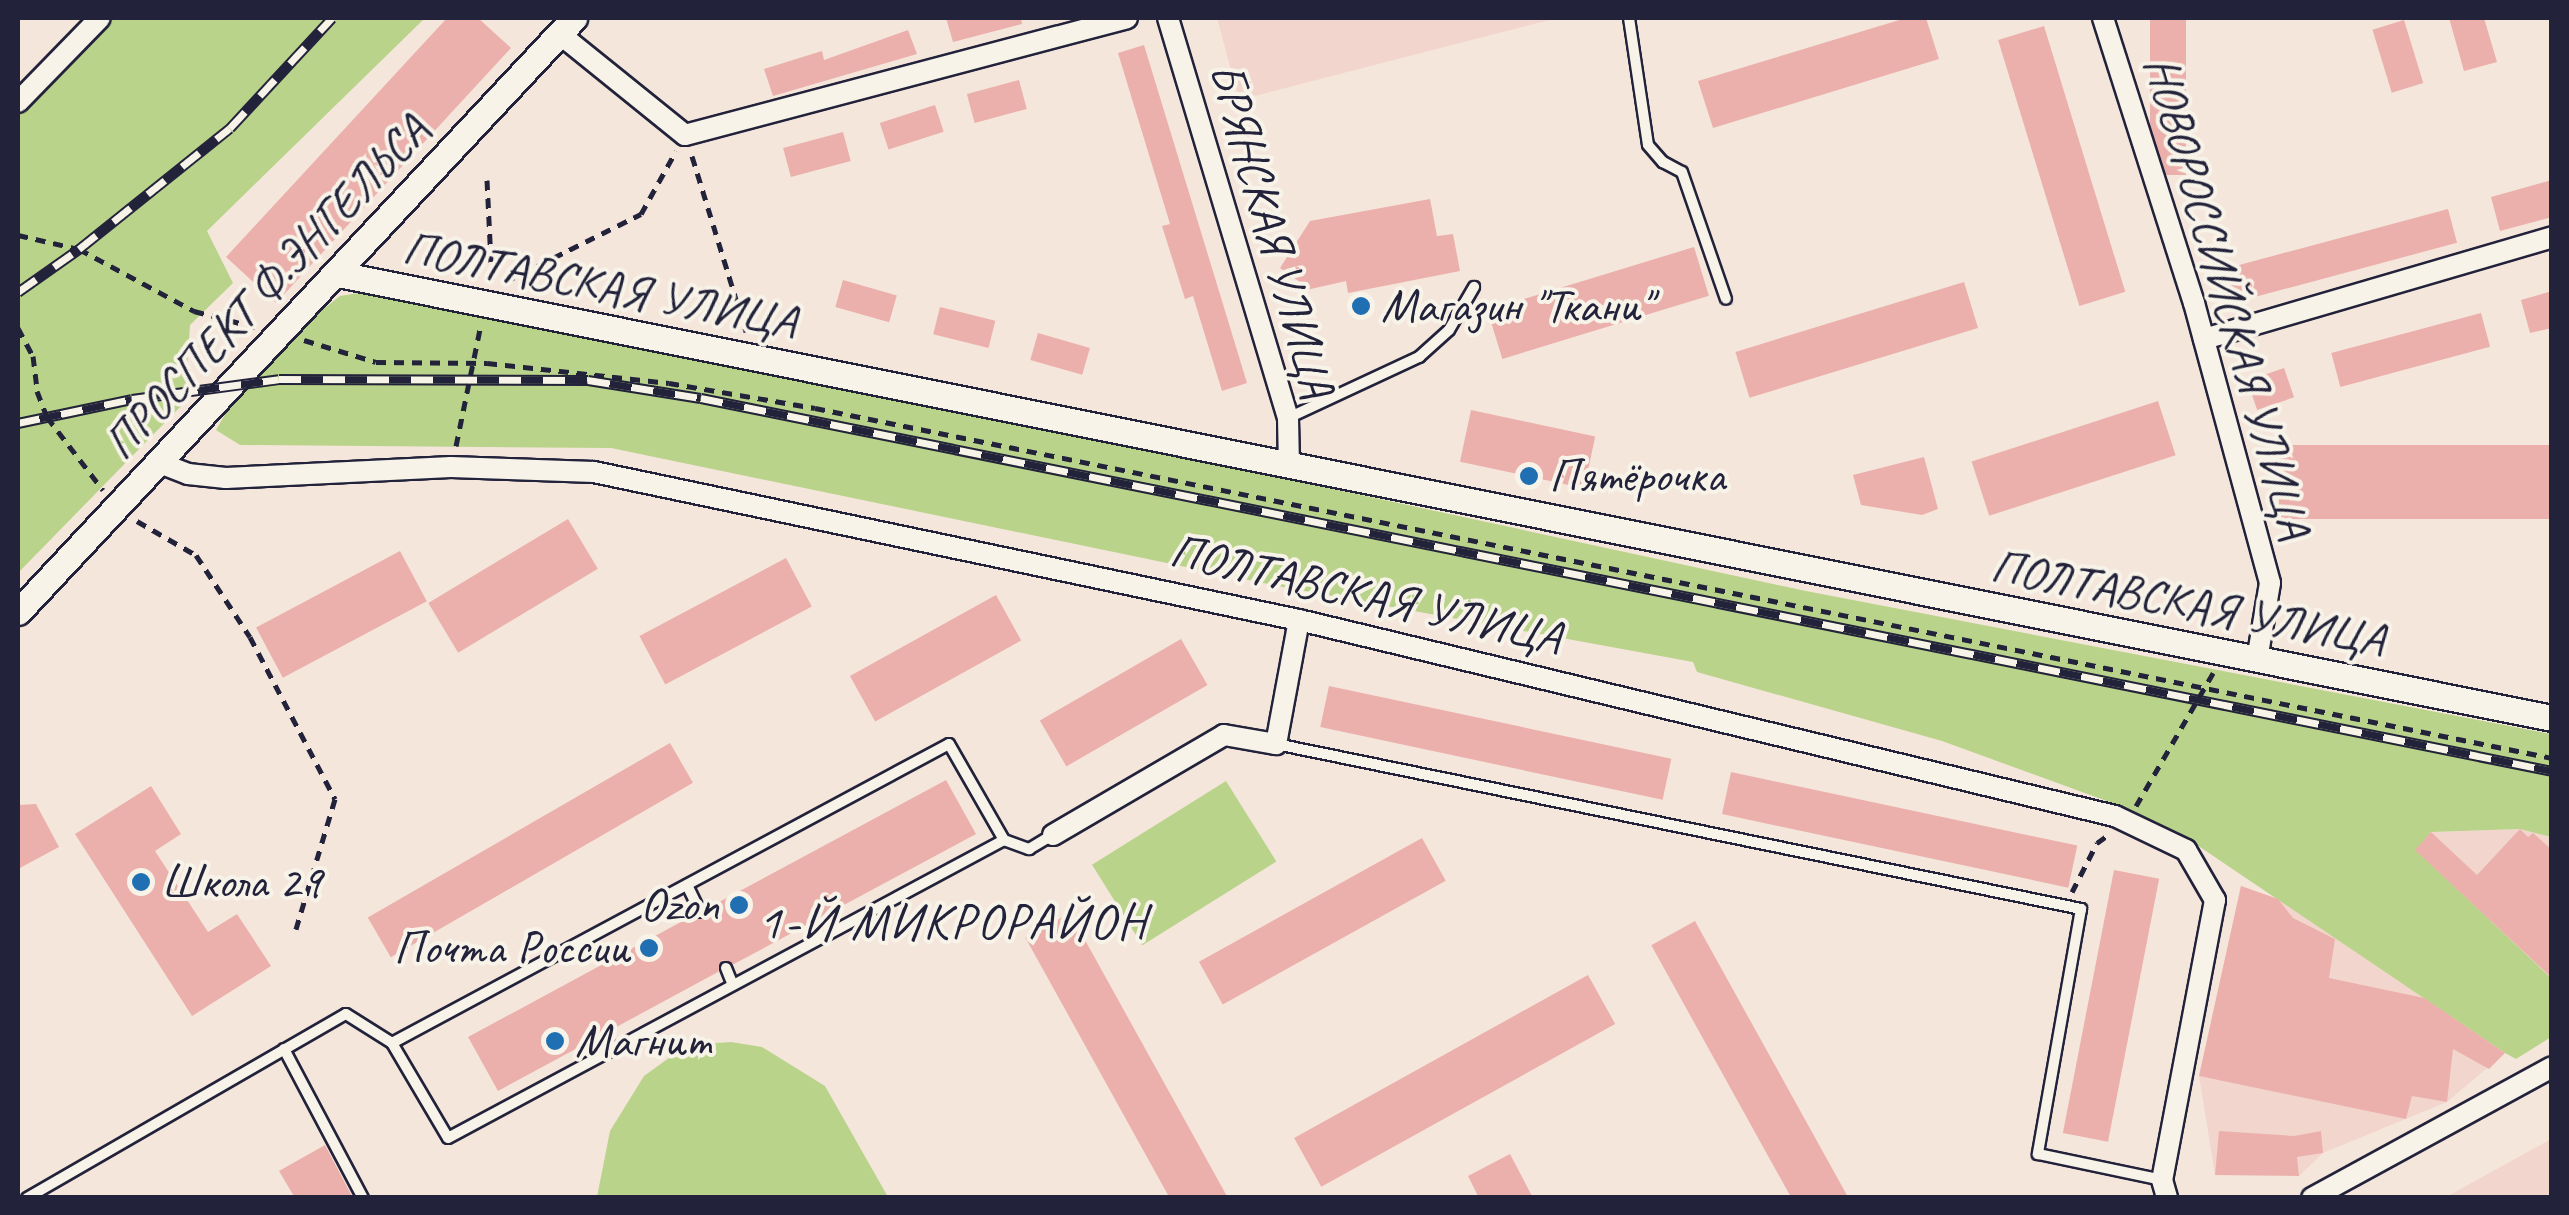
<!DOCTYPE html>
<meta charset="utf-8">
<style>
body{margin:0}
#map{position:relative;width:2569px;height:1215px;overflow:hidden;background:#f5e6dc;font-family:Caveat,sans-serif}
div>[style]{position:absolute}
.built>*{inset:0;background:#f2d6ce}
.green>*{inset:0;background:#bad38a;transform-origin:0 0}
.building>*{inset:0;background:#ebb0ac;transform-origin:0 0}
.path>*{height:5px;margin-top:-2.5px;transform-origin:0;background:repeating-linear-gradient(90deg,#22223b 0 10px,transparent 0 18px)}
.roads{filter:drop-shadow(2px 0 #22223b) drop-shadow(-2px 0 #22223b) drop-shadow(0 2px #22223b) drop-shadow(0 -2px #22223b)}
.service>*{height:10px;margin:-5px;padding:0 5px;transform-origin:5px;border-radius:5px;background:#f7f3e8}
.minor>*{height:20px;margin:-10px;padding:0 10px;transform-origin:10px;border-radius:10px;background:#f7f3e8}
.tertiary>*{height:25px;margin:-12.5px;padding:0 12.5px;transform-origin:12.5px;border-radius:12.5px;background:#f7f3e8}
.rail>*{height:11px;margin-top:-5.5px;transform-origin:0;background:repeating-linear-gradient(90deg,#f7f3e8 0 22px,#22223b 0 44px);box-sizing:border-box;border-block:2px solid #22223b}
.dots>*{width:28px;height:28px;translate:-50% -50%;box-sizing:border-box;border:5px solid #f7f3e8;border-radius:50%}
span{translate:-50% -50%;white-space:nowrap;text-align:center;line-height:1.15;-webkit-text-stroke:8px #f7f3e8;paint-order:stroke}
.street-label{font-size:48px;color:#22223b}
.poi-label{font-size:48px;color:#22223b}
.left{translate:0 -50%;text-align:left}
.right{translate:-100% -50%;text-align:right}
.neighbourhood-label{font-size:50px;color:#22223b;letter-spacing:2.5px}
.frame{position:absolute;inset:0;border:20px solid #22223b;pointer-events:none}
</style>
<div id="map">
<div class="built">
<div style="clip-path:polygon(1217px 18px,1557px 18px,1239px 100px)"></div>
<div style="clip-path:polygon(2520px 829px,2551px 837px,2551px 978px,2415px 850px,2431px 832px)"></div>
<div style="clip-path:polygon(2241px 886px,2278px 899px,2505px 1053px,2447px 1102px,2323px 1153px,2299px 1176px,2215px 1175px,2199px 1076px)"></div>
<div style="clip-path:polygon(2551px 1139px,2551px 1197px,2446px 1197px)"></div>
</div>
<div class="green">
<div style="clip-path:polygon(98px 18px,425px 18px,207px 231px,233px 283px,190px 325px,185px 402px,18px 573px,18px 101px)"></div>
<div style="clip-path:polygon(365px 292px,1352px 493px,1806px 591px,2551px 734px,2551px 837px,2520px 829px,2431px 832px,2416px 850px,2551px 978px,2551px 1037px,2516px 1059px,2505px 1053px,2197px 845px,2126px 808px,1942px 741px,1697px 672px,1693px 662px,1283px 587px,611px 448px,240px 445px,216px 430px,235px 397px,303px 325px,340px 296px)"></div>
<div style="left:1226px;top:781px;width:95px;height:158px;rotate:58deg"></div>
<div style="clip-path:polygon(731px 1042px,762px 1047px,825px 1086px,888px 1197px,597px 1197px,610px 1131px,644px 1076px,673px 1055px,702px 1044px)"></div>
</div>
<div class="building">
<div style="clip-path:polygon(447px 18px,478px 18px,511px 48px,276px 303px,226px 257px)"></div>
<div style="clip-path:polygon(946px 18px,1021px 18px,1022px 24px,953px 42px)"></div>
<div style="clip-path:polygon(1906px 18px,1926px 18px,1939px 59px,1713px 128px,1698px 81px)"></div>
<div style="left:2150px;top:18px;width:36px;height:157px"></div>
<div style="clip-path:polygon(2449px 18px,2484px 18px,2497px 62px,2464px 71px)"></div>
<div style="left:2404px;top:20px;width:66px;height:33px;rotate:73deg"></div>
<div style="left:2044px;top:26px;width:278px;height:48px;rotate:73deg"></div>
<div style="clip-path:polygon(908px 30px,917px 54px,773px 96px,764px 69px,822px 51px,824px 60px)"></div>
<div style="clip-path:polygon(1144px 45px,1247px 383px,1222px 391px,1193px 296px,1185px 299px,1162px 226px,1170px 224px,1118px 53px)"></div>
<div style="left:1019px;top:80px;width:30px;height:54px;rotate:75deg"></div>
<div style="left:935px;top:105px;width:28px;height:58px;rotate:72deg"></div>
<div style="left:843px;top:132px;width:30px;height:62px;rotate:75deg"></div>
<div style="clip-path:polygon(2552px 180px,2552px 217px,2500px 231px,2491px 197px)"></div>
<div style="clip-path:polygon(1430px 199px,1437px 236px,1453px 234px,1460px 271px,1348px 293px,1346px 281px,1302px 291px,1300px 282px,1280px 268px,1310px 221px)"></div>
<div style="left:2448px;top:209px;width:35px;height:245px;rotate:75deg"></div>
<div style="left:1694px;top:247px;width:51px;height:216px;rotate:73deg"></div>
<div style="left:843px;top:280px;width:56px;height:28px;rotate:16deg"></div>
<div style="left:1964px;top:282px;width:48px;height:239px;rotate:73deg"></div>
<div style="clip-path:polygon(2552px 291px,2552px 328px,2530px 333px,2521px 300px)"></div>
<div style="left:940px;top:307px;width:57px;height:28px;rotate:14deg"></div>
<div style="left:2481px;top:313px;width:35px;height:155px;rotate:75deg"></div>
<div style="left:1038px;top:333px;width:54px;height:28px;rotate:16deg"></div>
<div style="left:2284px;top:368px;width:31px;height:39px;rotate:71deg"></div>
<div style="left:2158px;top:401px;width:57px;height:196px;rotate:72deg"></div>
<div style="left:1471px;top:410px;width:127px;height:53px;rotate:12deg"></div>
<div style="left:2552px;top:445px;width:74px;height:273px;rotate:90deg"></div>
<div style="clip-path:polygon(1924px 457px,1938px 509px,1922px 515px,1861px 505px,1853px 475px)"></div>
<div style="left:568px;top:519px;width:58px;height:163px;rotate:59deg"></div>
<div style="left:400px;top:551px;width:57px;height:163px;rotate:62deg"></div>
<div style="left:786px;top:558px;width:55px;height:166px;rotate:62deg"></div>
<div style="left:996px;top:595px;width:52px;height:167px;rotate:61deg"></div>
<div style="left:1181px;top:639px;width:53px;height:163px;rotate:60deg"></div>
<div style="left:1329px;top:686px;width:350px;height:42px;rotate:12deg"></div>
<div style="left:670px;top:743px;width:46px;height:349px;rotate:60deg"></div>
<div style="left:1731px;top:772px;width:354px;height:43px;rotate:12deg"></div>
<div style="clip-path:polygon(946px 780px,976px 834px,734px 964px,722px 960px,718px 972px,498px 1091px,468px 1037px,692px 916px,705px 919px,708px 908px)"></div>
<div style="clip-path:polygon(151px 786px,181px 834px,155px 851px,208px 932px,237px 914px,271px 966px,192px 1016px,75px 834px)"></div>
<div style="clip-path:polygon(36px 804px,59px 847px,18px 869px,18px 805px)"></div>
<div style="clip-path:polygon(2520px 829px,2528px 837px,2533px 833px,2552px 850px,2552px 978px,2415px 850px,2431px 832px,2477px 875px)"></div>
<div style="left:1422px;top:838px;width:49px;height:255px;rotate:61deg"></div>
<div style="left:2114px;top:870px;width:46px;height:268px;rotate:11deg"></div>
<div style="clip-path:polygon(2241px 886px,2278px 899px,2293px 918px,2335px 939px,2329px 978px,2424px 998px,2505px 1053px,2489px 1069px,2453px 1049px,2447px 1102px,2412px 1096px,2406px 1119px,2199px 1076px)"></div>
<div style="left:1070px;top:913px;width:325px;height:51px;rotate:61deg"></div>
<div style="left:1695px;top:921px;width:315px;height:50px;rotate:61deg"></div>
<div style="left:1588px;top:975px;width:56px;height:336px;rotate:61deg"></div>
<div style="clip-path:polygon(2219px 1131px,2294px 1136px,2321px 1131px,2323px 1153px,2297px 1157px,2299px 1176px,2215px 1175px)"></div>
<div style="clip-path:polygon(325px 1145px,353px 1198px,295px 1198px,279px 1171px)"></div>
<div style="clip-path:polygon(1510px 1154px,1533px 1198px,1479px 1198px,1468px 1176px)"></div>
</div>
<div class="path">
<div style="left:692px;top:156px;width:184px;rotate:72.9deg"></div>
<div style="left:487px;top:180px;width:102px;rotate:87.2deg"></div>
<div style="left:18px;top:235px;width:63px;rotate:12.9deg"></div>
<div style="left:79px;top:249px;width:131px;rotate:28.3deg"></div>
<div style="left:194px;top:311px;width:63px;rotate:14.7deg"></div>
<div style="left:505px;top:282px;width:152px;rotate:-26.6deg"></div>
<div style="left:641px;top:214px;width:72px;rotate:-60.9deg"></div>
<div style="left:18px;top:328px;width:32px;rotate:62deg"></div>
<div style="left:33px;top:356px;width:35px;rotate:83deg"></div>
<div style="left:37px;top:391px;width:28px;rotate:69deg"></div>
<div style="left:47px;top:417px;width:92px;rotate:52.5deg"></div>
<div style="left:304px;top:340px;width:75px;rotate:17deg"></div>
<div style="left:376px;top:362px;width:111px;rotate:0.5deg"></div>
<div style="left:487px;top:363px;width:183px;rotate:6.3deg"></div>
<div style="left:669px;top:383px;width:148px;rotate:9.7deg"></div>
<div style="left:815px;top:408px;width:1772px;rotate:11.39deg"></div>
<div style="left:456px;top:446px;width:125px;rotate:-78.4deg"></div>
<div style="left:137px;top:521px;width:68px;rotate:30deg"></div>
<div style="left:196px;top:555px;width:98px;rotate:56.6deg"></div>
<div style="left:250px;top:637px;width:183px;rotate:62.3deg"></div>
<div style="left:335px;top:799px;width:136px;rotate:106.7deg"></div>
<div style="left:2136px;top:806px;width:154px;rotate:-59.9deg"></div>
<div style="left:2072px;top:892px;width:55px;rotate:-63deg"></div>
<div style="left:2097px;top:843px;width:14px;rotate:-36deg"></div>
</div>
<div class="roads">
<div class="service">
<div style="left:1629px;top:18px;width:128px;rotate:81.5deg"></div>
<div style="left:1648px;top:145px;width:23px;rotate:49deg"></div>
<div style="left:1663px;top:162px;width:21px;rotate:28deg"></div>
<div style="left:1682px;top:172px;width:134px;rotate:70.9deg"></div>
<div style="left:1288px;top:418px;width:145px;rotate:-25deg"></div>
<div style="left:1419px;top:357px;width:40px;rotate:-42deg"></div>
<div style="left:1449px;top:330px;width:50px;rotate:-59.8deg"></div>
<div style="left:1276px;top:744px;width:822px;rotate:11.58deg"></div>
<div style="left:2081px;top:909px;width:249px;rotate:100deg"></div>
<div style="left:2038px;top:1154px;width:127px;rotate:11.8deg"></div>
<div style="left:687px;top:885px;width:30px;rotate:64deg"></div>
<div style="left:726px;top:968px;width:18px;rotate:68deg"></div>
<div style="left:392px;top:1043px;width:110px;rotate:59.5deg"></div>
<div style="left:448px;top:1138px;width:631px;rotate:-28.19deg"></div>
<div style="left:284px;top:1049px;width:169px;rotate:62.1deg"></div>
<div style="left:27px;top:1198px;width:368px;rotate:-30deg"></div>
<div style="left:346px;top:1014px;width:54px;rotate:32.2deg"></div>
<div style="left:392px;top:1043px;width:632px;rotate:-28.23deg"></div>
<div style="left:949px;top:744px;width:111px;rotate:60.2deg"></div>
<div style="left:1004px;top:840px;width:27px;rotate:20deg"></div>
<div style="left:1029px;top:849px;width:27px;rotate:-31deg"></div>
</div>
<div class="minor">
<div style="left:1168px;top:18px;width:418px;rotate:73.3deg"></div>
<div style="left:1288px;top:418px;width:49px;rotate:88.8deg"></div>
<div style="left:2103px;top:18px;width:299px;rotate:72.3deg"></div>
<div style="left:2194px;top:303px;width:290px;rotate:74.8deg"></div>
<div style="left:2270px;top:583px;width:78px;rotate:99.6deg"></div>
<div style="left:561px;top:35px;width:159px;rotate:38.9deg"></div>
<div style="left:685px;top:135px;width:457px;rotate:-14.8deg"></div>
<div style="left:18px;top:102px;width:117px;rotate:-45.7deg"></div>
<div style="left:2204px;top:339px;width:363px;rotate:-16.3deg"></div>
<div style="left:157px;top:462px;width:33px;rotate:21deg"></div>
<div style="left:188px;top:474px;width:38px;rotate:6deg"></div>
<div style="left:226px;top:478px;width:225px;rotate:-2.8deg"></div>
<div style="left:451px;top:467px;width:143px;rotate:2deg"></div>
<div style="left:594px;top:472px;width:720px;rotate:11.86deg"></div>
<div style="left:1299px;top:620px;width:839px;rotate:13.51deg"></div>
<div style="left:2115px;top:816px;width:79px;rotate:25.6deg"></div>
<div style="left:2186px;top:850px;width:58px;rotate:59.9deg"></div>
<div style="left:2215px;top:900px;width:285px;rotate:100.7deg"></div>
<div style="left:2162px;top:1180px;width:19px;rotate:74deg"></div>
<div style="left:1053px;top:835px;width:198px;rotate:-30.3deg"></div>
<div style="left:1224px;top:735px;width:53px;rotate:9.8deg"></div>
<div style="left:1276px;top:744px;width:126px;rotate:-79.5deg"></div>
<div style="left:2312px;top:1198px;width:273px;rotate:-28.6deg"></div>
</div>
<div class="tertiary">
<div style="left:338px;top:274px;width:2258px;rotate:11.34deg"></div>
<div style="left:18px;top:612px;width:814px;rotate:-46.89deg"></div>
</div>
</div>
<div class="rail">
<div style="left:18px;top:292px;width:75px;rotate:-35.2deg"></div>
<div style="left:79px;top:249px;width:193px;rotate:-38.7deg"></div>
<div style="left:230px;top:128px;width:150px;rotate:-47.2deg"></div>
<div style="left:18px;top:423px;width:116px;rotate:-11.9deg"></div>
<div style="left:132px;top:399px;width:148px;rotate:-7.7deg"></div>
<div style="left:279px;top:379px;width:309px;rotate:0.2deg"></div>
<div style="left:588px;top:380px;width:114px;rotate:9.1deg"></div>
<div style="left:701px;top:398px;width:1888px;rotate:11.39deg"></div>
</div>
<div class="dots">
<div style="left:1361px;top:306px;background:#1f6fb2"></div>
<div style="left:1529px;top:476px;background:#1f6fb2"></div>
<div style="left:141px;top:882px;background:#1f6fb2"></div>
<div style="left:739px;top:905px;background:#1f6fb2"></div>
<div style="left:649px;top:948px;background:#1f6fb2"></div>
<div style="left:555px;top:1041px;background:#1f6fb2"></div>
</div>
<div class="street-label">
<span style="left:1272px;top:230px;rotate:74deg">БРЯНСКАЯ УЛИЦА</span>
<span style="left:600px;top:285px;rotate:11deg">ПОЛТАВСКАЯ УЛИЦА</span>
<span style="left:266px;top:287px;rotate:-47deg">ПРОСПЕКТ Ф.ЭНГЕЛЬСА</span>
<span style="left:2228px;top:297px;rotate:74deg">НОВОРОССИЙСКАЯ УЛИЦА</span>
<span style="left:1366px;top:594px;rotate:13deg">ПОЛТАВСКАЯ УЛИЦА</span>
<span style="left:2188px;top:603px;rotate:11deg">ПОЛТАВСКАЯ УЛИЦА</span>
</div>
<div class="poi-label">
<span class="left" style="left:1381px;top:306px">Магазин "Ткани"</span>
<span class="left" style="left:1549px;top:476px">Пятёрочка</span>
<span class="left" style="left:161px;top:882px">Школа 29</span>
<span class="right" style="left:719px;top:905px">Ozon</span>
<span class="right" style="left:629px;top:948px">Почта России</span>
<span class="left" style="left:575px;top:1041px">Магнит</span>
</div>
<div class="neighbourhood-label">
<span style="left:953px;top:922px">1-Й МИКРОРАЙОН</span>
</div>
<div class="frame"></div>
</div>
